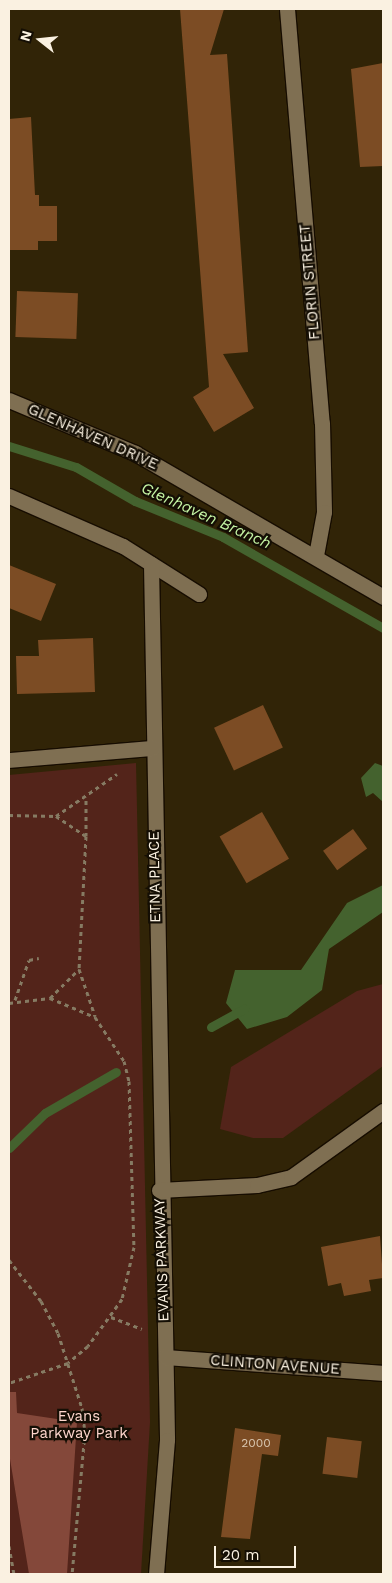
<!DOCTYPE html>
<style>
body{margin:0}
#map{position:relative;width:392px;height:1583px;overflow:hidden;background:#312407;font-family:"Work Sans",sans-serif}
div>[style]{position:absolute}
.green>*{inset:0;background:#53241a}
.forest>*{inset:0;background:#84483a}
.water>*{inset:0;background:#44622e}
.stream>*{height:9px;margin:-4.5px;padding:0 4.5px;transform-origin:4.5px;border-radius:4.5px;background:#44622e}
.building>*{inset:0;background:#7c4c24;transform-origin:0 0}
.path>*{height:3px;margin-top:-1.5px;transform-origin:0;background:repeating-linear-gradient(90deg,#867b63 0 4px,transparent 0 8px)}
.roads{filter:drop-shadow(1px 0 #170d00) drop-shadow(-1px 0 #170d00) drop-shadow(0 1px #170d00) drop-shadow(0 -1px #170d00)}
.minor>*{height:15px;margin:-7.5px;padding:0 7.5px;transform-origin:7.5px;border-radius:7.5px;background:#7f6f52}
span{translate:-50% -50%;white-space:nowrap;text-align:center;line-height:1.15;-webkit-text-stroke:4.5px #140e04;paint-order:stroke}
.number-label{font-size:12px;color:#dac8b2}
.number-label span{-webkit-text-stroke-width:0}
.street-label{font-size:15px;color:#faf1e1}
.park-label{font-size:15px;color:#fed6cd}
.water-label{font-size:16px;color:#c4f3a3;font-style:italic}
.frame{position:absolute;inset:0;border:10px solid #faf1e1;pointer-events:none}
.north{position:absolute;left:15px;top:15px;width:50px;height:50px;-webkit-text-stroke:4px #140e04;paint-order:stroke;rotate:286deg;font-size:14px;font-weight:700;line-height:20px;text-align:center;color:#faf1e1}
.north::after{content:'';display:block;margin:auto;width:18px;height:22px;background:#faf1e1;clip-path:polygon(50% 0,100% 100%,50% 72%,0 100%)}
.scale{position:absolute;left:214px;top:1546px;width:82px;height:22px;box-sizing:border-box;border:2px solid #faf1e1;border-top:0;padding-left:6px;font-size:15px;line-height:18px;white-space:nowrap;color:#faf1e1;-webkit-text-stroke:4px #140e04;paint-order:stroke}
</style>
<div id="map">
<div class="green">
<div style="clip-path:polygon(136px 763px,150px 1422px,141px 1574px,9px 1574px,9px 775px)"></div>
<div style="clip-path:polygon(383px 984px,383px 1066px,283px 1138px,253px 1138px,220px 1129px,231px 1067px,357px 991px)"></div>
</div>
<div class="forest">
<div style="clip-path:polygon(9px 1392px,16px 1392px,17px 1413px,77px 1422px,67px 1574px,29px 1574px,9px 1453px)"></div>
</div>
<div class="water">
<div style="clip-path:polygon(375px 763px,383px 766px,383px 802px,373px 793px,366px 797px,361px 778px)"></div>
<div style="clip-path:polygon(383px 885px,383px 912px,329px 949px,322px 990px,287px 1017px,247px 1029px,226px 1003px,235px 970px,301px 970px,347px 903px)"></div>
</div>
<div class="stream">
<div style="left:9px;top:446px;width:70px;rotate:17.4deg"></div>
<div style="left:76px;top:467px;width:68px;rotate:30deg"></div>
<div style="left:135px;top:501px;width:95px;rotate:22.2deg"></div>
<div style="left:223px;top:537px;width:184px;rotate:29.6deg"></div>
<div style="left:211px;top:1027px;width:38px;rotate:-29deg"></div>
<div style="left:9px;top:1148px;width:50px;rotate:-44.2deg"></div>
<div style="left:45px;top:1113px;width:82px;rotate:-30deg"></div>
</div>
<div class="building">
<div style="clip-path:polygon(180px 9px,224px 9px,210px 55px,227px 54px,248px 352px,223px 354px,254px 408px,214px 432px,193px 397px,209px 387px)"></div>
<div style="clip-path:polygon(383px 63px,383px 166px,360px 167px,351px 69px)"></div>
<div style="clip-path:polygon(31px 117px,35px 195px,39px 195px,39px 206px,57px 206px,57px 241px,38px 241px,38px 250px,9px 250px,9px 119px)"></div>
<div style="left:17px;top:291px;width:61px;height:46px;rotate:2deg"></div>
<div style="clip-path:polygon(9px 565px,56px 584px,41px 621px,9px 608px)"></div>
<div style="clip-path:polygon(93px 638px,95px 692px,17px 694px,16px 656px,39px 656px,38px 640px)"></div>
<div style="left:263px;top:705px;width:47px;height:54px;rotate:65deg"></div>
<div style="left:262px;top:812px;width:54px;height:49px;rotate:60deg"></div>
<div style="left:353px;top:829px;width:24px;height:37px;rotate:54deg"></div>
<div style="clip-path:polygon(380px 1236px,383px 1278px,369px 1280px,371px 1291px,344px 1296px,341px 1283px,328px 1286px,321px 1247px)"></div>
<div style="clip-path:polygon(235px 1428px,281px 1435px,278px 1456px,262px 1454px,250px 1539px,221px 1537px)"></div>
<div style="left:327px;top:1437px;width:35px;height:37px;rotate:7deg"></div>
</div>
<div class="path">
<div style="left:9px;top:815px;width:47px;rotate:1.2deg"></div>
<div style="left:56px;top:816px;width:36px;rotate:34deg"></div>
<div style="left:86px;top:836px;width:37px;rotate:-90deg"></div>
<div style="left:56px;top:816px;width:74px;rotate:-34.5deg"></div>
<div style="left:86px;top:836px;width:133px;rotate:93deg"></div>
<div style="left:79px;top:969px;width:50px;rotate:71.2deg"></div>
<div style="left:50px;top:998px;width:41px;rotate:-45deg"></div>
<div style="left:15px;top:1000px;width:42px;rotate:-70.7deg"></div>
<div style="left:29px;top:960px;width:10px;rotate:-11deg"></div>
<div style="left:9px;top:1003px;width:41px;rotate:-7deg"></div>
<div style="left:50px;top:998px;width:49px;rotate:22.9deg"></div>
<div style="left:95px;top:1017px;width:53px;rotate:56.6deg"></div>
<div style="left:124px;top:1061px;width:21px;rotate:76deg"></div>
<div style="left:129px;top:1081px;width:166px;rotate:88.3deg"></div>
<div style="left:134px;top:1247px;width:53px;rotate:103deg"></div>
<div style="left:122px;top:1299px;width:58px;rotate:125.9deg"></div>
<div style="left:88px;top:1346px;width:26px;rotate:140deg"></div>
<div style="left:68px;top:1363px;width:62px;rotate:161.3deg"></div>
<div style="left:9px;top:1260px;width:52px;rotate:52deg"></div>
<div style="left:41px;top:1301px;width:36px;rotate:62deg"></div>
<div style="left:58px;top:1333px;width:79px;rotate:72.3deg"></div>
<div style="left:82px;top:1408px;width:24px;rotate:83deg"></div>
<div style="left:85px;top:1432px;width:143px;rotate:95.2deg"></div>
<div style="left:111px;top:1317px;width:33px;rotate:21deg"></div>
<div style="left:9px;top:1546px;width:28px;rotate:80deg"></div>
</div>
<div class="roads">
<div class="minor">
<div style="left:287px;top:9px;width:415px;rotate:85.2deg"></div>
<div style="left:322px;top:423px;width:89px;rotate:88.7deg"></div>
<div style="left:324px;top:512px;width:44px;rotate:100.5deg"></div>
<div style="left:9px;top:400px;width:137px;rotate:22.8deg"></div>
<div style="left:135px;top:453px;width:287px;rotate:30.1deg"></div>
<div style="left:9px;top:496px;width:124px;rotate:23.7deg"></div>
<div style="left:123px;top:546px;width:90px;rotate:32.3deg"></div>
<div style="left:151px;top:564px;width:876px;rotate:88.95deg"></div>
<div style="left:167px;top:1440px;width:134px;rotate:94.7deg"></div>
<div style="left:9px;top:760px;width:144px;rotate:-4.8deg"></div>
<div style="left:159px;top:1190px;width:98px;rotate:-2.9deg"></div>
<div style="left:257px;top:1185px;width:35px;rotate:-13deg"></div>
<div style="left:291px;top:1177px;width:113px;rotate:-35.7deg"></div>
<div style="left:166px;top:1357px;width:218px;rotate:4.2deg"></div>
</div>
</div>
<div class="number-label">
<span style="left:256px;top:1444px">2000</span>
</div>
<div class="street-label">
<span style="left:310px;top:282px;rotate:-95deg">FLORIN STREET</span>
<span style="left:93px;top:437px;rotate:24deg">GLENHAVEN DRIVE</span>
<span style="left:155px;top:877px;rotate:-91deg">ETNA PLACE</span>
<span style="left:162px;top:1260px;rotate:-92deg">EVANS PARKWAY</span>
<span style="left:275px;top:1365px;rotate:4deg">CLINTON AVENUE</span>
</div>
<div class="park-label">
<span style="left:79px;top:1425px">Evans<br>Parkway Park</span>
</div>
<div class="water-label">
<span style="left:206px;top:516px;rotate:24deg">Glenhaven Branch</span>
</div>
<div class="frame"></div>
<div class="north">N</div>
<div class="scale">20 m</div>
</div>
